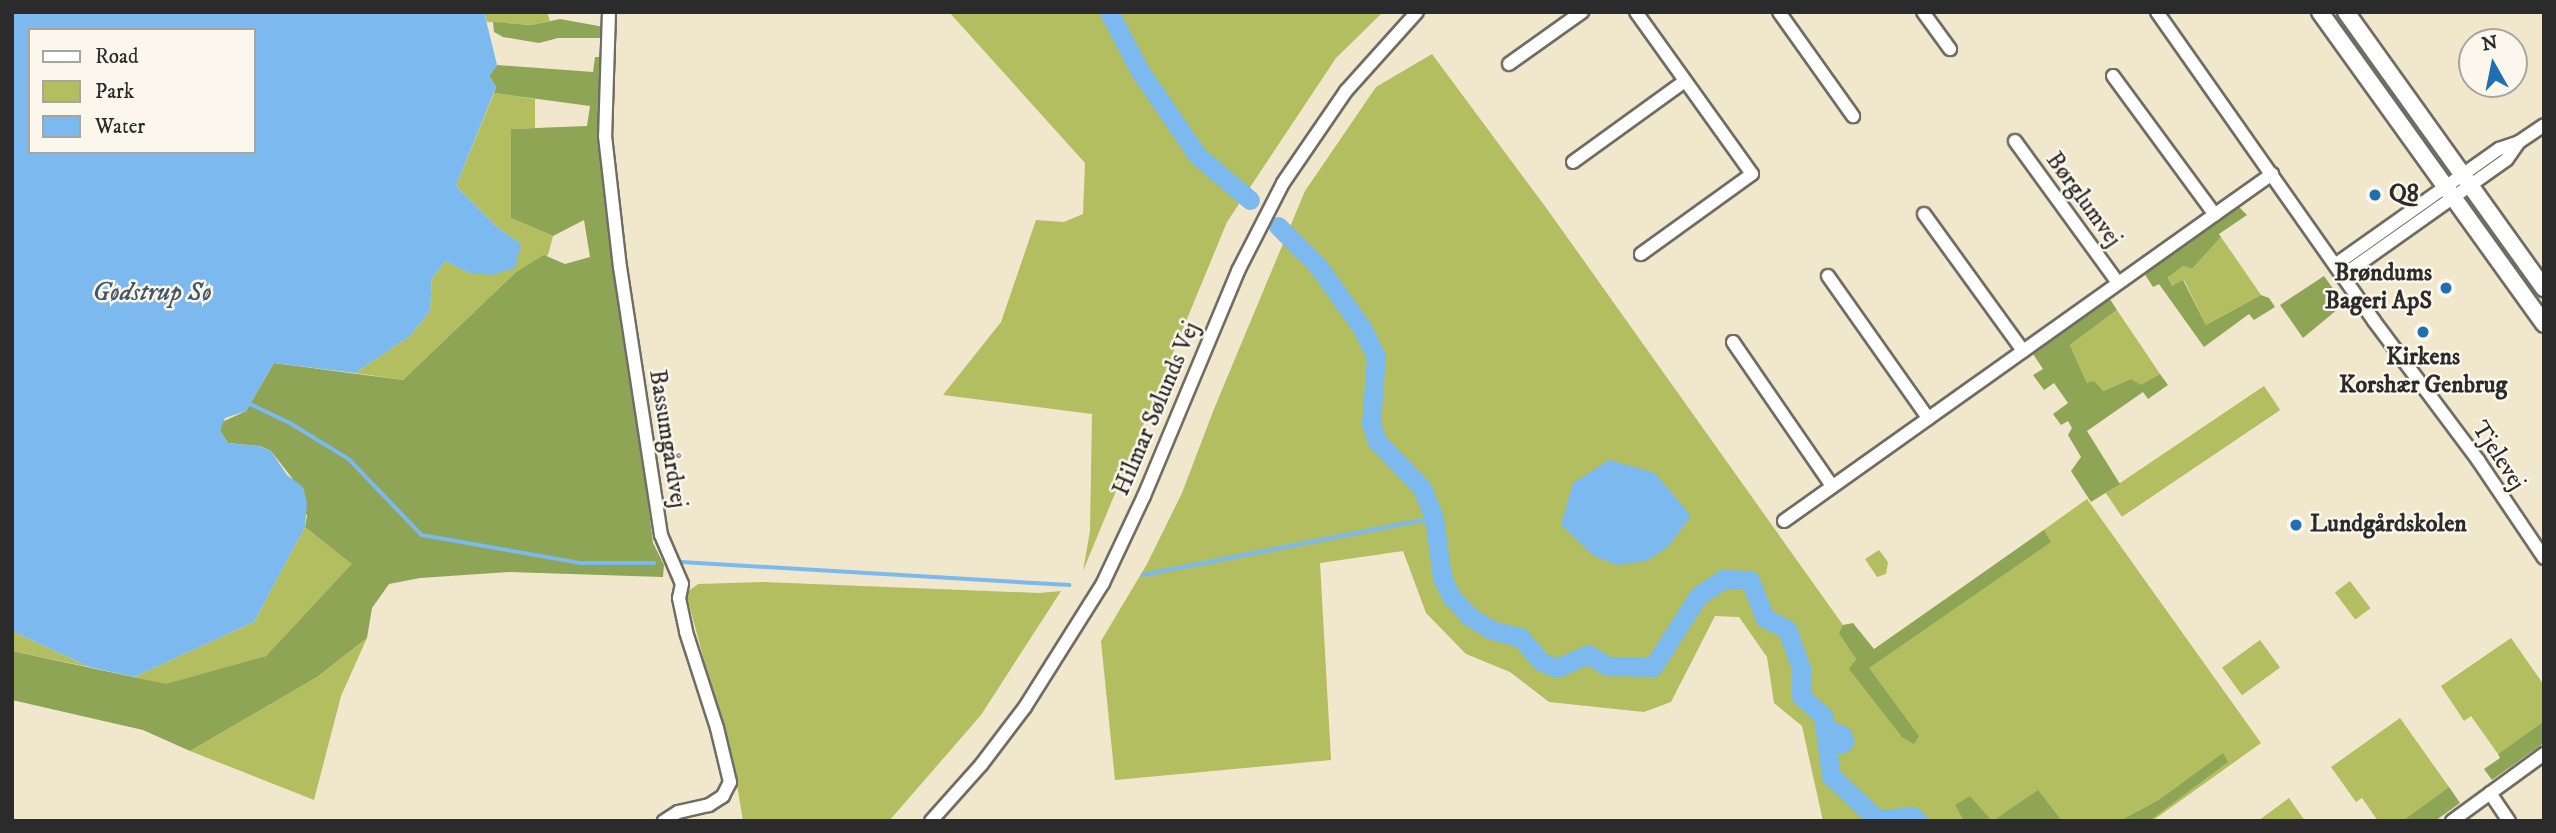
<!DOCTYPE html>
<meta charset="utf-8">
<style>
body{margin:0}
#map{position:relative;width:2556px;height:833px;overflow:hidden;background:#f0e7cc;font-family:"IM FELL DW Pica",serif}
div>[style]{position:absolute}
.green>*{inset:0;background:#b3be60;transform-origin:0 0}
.forest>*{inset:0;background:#8ea556}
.water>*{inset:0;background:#7bb9ee}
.stream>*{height:3.5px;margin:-1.75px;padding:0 1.75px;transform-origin:1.75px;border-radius:1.75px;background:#7bb9ee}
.river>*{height:19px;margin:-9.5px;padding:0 9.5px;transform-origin:9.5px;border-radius:9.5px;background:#7bb9ee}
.roads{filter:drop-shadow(2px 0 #706d63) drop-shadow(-2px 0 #706d63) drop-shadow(0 2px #706d63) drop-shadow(0 -2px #706d63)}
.minor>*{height:12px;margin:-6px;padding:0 6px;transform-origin:6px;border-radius:6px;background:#fff}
.major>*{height:16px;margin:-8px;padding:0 8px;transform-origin:8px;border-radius:8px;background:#fff}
.dots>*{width:19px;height:19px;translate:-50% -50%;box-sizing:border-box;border:4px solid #fbf7ec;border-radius:50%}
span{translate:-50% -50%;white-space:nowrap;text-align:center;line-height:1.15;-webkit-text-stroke:5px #fbf7ec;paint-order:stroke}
.poi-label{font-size:24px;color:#2b2b2b;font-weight:700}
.left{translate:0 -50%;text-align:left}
.right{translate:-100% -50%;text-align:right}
.street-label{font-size:24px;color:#2b2b2b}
.water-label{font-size:26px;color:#435666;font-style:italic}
.frame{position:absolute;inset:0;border:14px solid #2b2b2b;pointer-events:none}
.legend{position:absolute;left:28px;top:28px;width:228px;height:126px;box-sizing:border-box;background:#fbf7ec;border:2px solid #a8a59f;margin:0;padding:9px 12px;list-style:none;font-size:21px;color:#2b2b2b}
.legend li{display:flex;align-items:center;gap:14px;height:35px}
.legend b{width:35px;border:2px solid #a8a59f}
.north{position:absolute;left:2458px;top:28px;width:70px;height:70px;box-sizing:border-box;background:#fbf7ec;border:2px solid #a8a59f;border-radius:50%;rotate:351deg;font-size:19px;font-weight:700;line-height:28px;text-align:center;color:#2b2b2b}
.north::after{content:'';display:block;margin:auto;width:24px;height:32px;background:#1f6fb2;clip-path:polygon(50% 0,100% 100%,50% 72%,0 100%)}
</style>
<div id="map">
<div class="green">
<div style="clip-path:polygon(484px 12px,547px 12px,550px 21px,533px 25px,487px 22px)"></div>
<div style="clip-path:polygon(949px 12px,1383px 12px,1336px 58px,1227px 222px,1083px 571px,1090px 531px,1092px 414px,943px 395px,1001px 322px,1036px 220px,1064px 222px,1083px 214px,1085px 163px)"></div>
<div style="clip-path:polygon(1432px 54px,1547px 209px,1843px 625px,1840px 633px,1856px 659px,1853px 666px,2087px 499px,2261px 743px,2152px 821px,1823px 821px,1802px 726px,1774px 703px,1767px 657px,1739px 617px,1715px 616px,1671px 702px,1644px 712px,1549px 702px,1510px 672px,1466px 654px,1426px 613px,1403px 551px,1320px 563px,1331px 760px,1115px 780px,1101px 641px,1147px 564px,1182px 493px,1214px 409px,1305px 191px,1376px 87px)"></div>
<div style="clip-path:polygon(494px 93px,535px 99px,535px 128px,511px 129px,511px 218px,553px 236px,548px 255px,516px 272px,403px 380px,355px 373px,410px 336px,430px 311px,432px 279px,445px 261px,469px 273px,521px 244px,496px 226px,456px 186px)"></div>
<div style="clip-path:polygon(2221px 237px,2261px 295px,2206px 325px,2184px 280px,2172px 286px,2168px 276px,2183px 266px,2192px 269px)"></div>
<div style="clip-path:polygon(2117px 310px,2160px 374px,2141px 386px,2131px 379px,2103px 391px,2087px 383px,2070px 345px)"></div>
<div style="left:2264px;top:386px;width:29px;height:191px;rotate:56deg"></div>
<div style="clip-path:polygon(305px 527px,353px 564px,266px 656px,166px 685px,134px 677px,254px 622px)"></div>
<div style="clip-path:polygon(1879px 550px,1888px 562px,1886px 574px,1877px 577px,1865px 559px)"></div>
<div style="left:2350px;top:581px;width:34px;height:19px;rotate:53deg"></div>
<div style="clip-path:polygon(763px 582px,1039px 593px,1061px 591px,981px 715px,889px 821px,743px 821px,736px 779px,686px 593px,698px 584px)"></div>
<div style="clip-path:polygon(12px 631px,89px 667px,12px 651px)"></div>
<div style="clip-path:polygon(367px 638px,341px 696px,314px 800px,190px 751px,317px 677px)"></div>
<div style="clip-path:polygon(2511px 638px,2544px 685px,2544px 721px,2498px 754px,2471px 716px,2464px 721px,2441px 686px)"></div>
<div style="left:2260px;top:640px;width:34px;height:47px;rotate:54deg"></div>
<div style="clip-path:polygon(2400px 718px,2449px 787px,2402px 821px,2378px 821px,2362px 798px,2356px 802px,2331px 767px)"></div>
<div style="clip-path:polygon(2289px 798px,2305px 821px,2258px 821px)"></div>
</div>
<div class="forest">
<div style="clip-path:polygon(560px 19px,604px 27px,604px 38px,558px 38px,539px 43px,503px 37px,494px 32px,493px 22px,532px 25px)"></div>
<div style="clip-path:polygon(595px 57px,605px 57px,601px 126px,653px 543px,664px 565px,663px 577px,509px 572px,420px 578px,389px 584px,372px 608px,367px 638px,317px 677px,190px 751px,143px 730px,12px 700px,12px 651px,166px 684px,266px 656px,352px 564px,305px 527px,307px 516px,292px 478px,271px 451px,260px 446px,228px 443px,220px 431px,222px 422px,246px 411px,274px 363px,403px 380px,516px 272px,544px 255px,565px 264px,590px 257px,584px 220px,553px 236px,511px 218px,511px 129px,587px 126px,590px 106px,494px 93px,496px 87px,489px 76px,497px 65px,593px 72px)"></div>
<div style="clip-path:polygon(2239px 207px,2247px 215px,2219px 234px,2221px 237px,2192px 269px,2183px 266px,2168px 277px,2172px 286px,2183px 280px,2206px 325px,2261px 295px,2269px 298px,2275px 307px,2254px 320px,2249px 314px,2204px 347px,2159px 284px,2153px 287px,2144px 273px)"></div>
<div style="clip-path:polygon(2324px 276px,2344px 304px,2303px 338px,2280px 305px)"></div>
<div style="clip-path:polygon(2106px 293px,2117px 310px,2070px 345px,2087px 383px,2094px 381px,2103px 391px,2131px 379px,2141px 385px,2160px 374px,2168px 385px,2148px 399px,2143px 392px,2087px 431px,2120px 484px,2091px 502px,2071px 471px,2081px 457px,2068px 435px,2072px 428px,2068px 421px,2061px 425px,2053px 414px,2068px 403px,2054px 383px,2044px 390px,2033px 375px,2043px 369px,2029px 348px)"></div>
<div style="clip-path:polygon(2044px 530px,2051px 542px,1869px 668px,1919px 736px,1914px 744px,1902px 737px,1849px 669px,1856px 659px,1839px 633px,1843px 625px,1853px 623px,1874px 649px)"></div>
<div style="clip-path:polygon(2544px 721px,2544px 743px,2492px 780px,2484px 769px,2500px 758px,2498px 754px)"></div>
<div style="clip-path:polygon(2223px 753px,2228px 762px,2149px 821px,2120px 821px,2159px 800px)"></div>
<div style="clip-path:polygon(2449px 787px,2460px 803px,2435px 821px,2402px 821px)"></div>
<div style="clip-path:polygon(2038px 790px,2062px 821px,1993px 821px)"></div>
<div style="clip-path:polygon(1970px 796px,1992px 821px,1964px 821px,1955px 805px)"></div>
</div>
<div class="water">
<div style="clip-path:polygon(evenodd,12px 12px,484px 12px,497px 65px,489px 76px,496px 87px,456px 186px,496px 226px,521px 244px,515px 268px,492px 275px,469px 273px,445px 261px,432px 279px,430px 311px,410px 336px,355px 373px,274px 363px,246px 411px,225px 418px,220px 431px,228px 443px,259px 446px,271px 451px,287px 475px,303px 487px,307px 502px,305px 527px,254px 622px,134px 677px,89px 667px,12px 631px,12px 12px,30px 30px,254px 30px,254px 152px,30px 152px,30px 30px)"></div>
<div style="clip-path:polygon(1609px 460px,1655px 473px,1691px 516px,1669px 546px,1647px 561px,1617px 565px,1594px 556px,1561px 525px,1573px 483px)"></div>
<div style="clip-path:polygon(1823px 716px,1850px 729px,1855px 740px,1852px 749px,1845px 754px,1828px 752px)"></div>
</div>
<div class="stream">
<div style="left:248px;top:403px;width:49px;rotate:25.5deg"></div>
<div style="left:292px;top:424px;width:67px;rotate:31.6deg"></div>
<div style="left:349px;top:459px;width:105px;rotate:46.2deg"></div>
<div style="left:422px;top:535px;width:160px;rotate:10deg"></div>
<div style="left:580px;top:563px;width:74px"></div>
<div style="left:681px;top:562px;width:389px;rotate:3.4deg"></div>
<div style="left:1143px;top:575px;width:297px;rotate:-11.1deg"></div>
</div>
<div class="river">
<div style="left:1109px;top:12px;width:67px;rotate:62.3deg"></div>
<div style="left:1140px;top:71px;width:103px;rotate:55.7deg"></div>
<div style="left:1198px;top:156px;width:68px;rotate:40.2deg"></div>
<div style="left:1278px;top:226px;width:57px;rotate:45deg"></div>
<div style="left:1318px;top:266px;width:76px;rotate:54.6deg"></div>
<div style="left:1362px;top:328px;width:32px;rotate:64deg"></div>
<div style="left:1376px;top:357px;width:66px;rotate:94.3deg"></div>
<div style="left:1371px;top:423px;width:19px;rotate:72deg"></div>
<div style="left:1377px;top:441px;width:65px;rotate:46.2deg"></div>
<div style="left:1422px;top:488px;width:32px;rotate:68deg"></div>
<div style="left:1434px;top:518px;width:60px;rotate:82.3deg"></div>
<div style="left:1442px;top:577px;width:21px;rotate:65deg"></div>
<div style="left:1451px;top:596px;width:27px;rotate:48deg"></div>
<div style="left:1469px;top:616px;width:26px;rotate:32deg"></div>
<div style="left:1491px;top:630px;width:30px;rotate:14deg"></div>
<div style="left:1520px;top:637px;width:33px;rotate:49deg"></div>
<div style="left:1542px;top:662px;width:16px;rotate:22deg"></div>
<div style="left:1557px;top:668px;width:34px;rotate:-24deg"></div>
<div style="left:1588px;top:654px;width:22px;rotate:32deg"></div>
<div style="left:1607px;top:666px;width:46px;rotate:1.2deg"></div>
<div style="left:1653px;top:667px;width:84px;rotate:-57.6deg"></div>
<div style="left:1698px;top:596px;width:30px;rotate:-34deg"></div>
<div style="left:1723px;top:579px;width:27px;rotate:2deg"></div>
<div style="left:1750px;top:580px;width:41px;rotate:68.5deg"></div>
<div style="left:1765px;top:618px;width:25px;rotate:27deg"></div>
<div style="left:1787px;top:629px;width:41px;rotate:70.3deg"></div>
<div style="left:1801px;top:668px;width:28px;rotate:90deg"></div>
<div style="left:1801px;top:696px;width:30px;rotate:42deg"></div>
<div style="left:1823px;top:716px;width:61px;rotate:82.4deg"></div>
<div style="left:1831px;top:776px;width:64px;rotate:43.1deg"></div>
<div style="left:1878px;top:820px;width:34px;rotate:-7deg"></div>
<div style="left:1912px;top:816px;width:8px;rotate:40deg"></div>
</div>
<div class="roads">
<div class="minor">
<div style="left:609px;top:12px;width:124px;rotate:91.8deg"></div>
<div style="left:605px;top:136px;width:132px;rotate:83.5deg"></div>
<div style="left:620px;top:267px;width:271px;rotate:81.3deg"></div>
<div style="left:661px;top:535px;width:53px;rotate:66.8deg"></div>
<div style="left:682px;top:584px;width:14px;rotate:102deg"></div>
<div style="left:679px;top:598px;width:35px;rotate:78deg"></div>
<div style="left:686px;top:632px;width:101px;rotate:72.1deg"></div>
<div style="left:717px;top:728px;width:56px;rotate:76.5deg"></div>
<div style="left:730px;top:782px;width:16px;rotate:117deg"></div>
<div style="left:723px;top:796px;width:17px;rotate:147deg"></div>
<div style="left:709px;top:805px;width:32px;rotate:167deg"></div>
<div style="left:678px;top:812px;width:17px;rotate:147deg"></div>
<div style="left:1636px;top:12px;width:199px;rotate:54.4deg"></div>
<div style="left:1752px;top:174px;width:137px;rotate:144.2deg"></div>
<div style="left:1779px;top:12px;width:128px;rotate:54.6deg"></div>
<div style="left:1923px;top:12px;width:46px;rotate:53.9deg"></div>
<div style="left:2157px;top:12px;width:378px;rotate:54.9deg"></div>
<div style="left:2374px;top:321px;width:174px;rotate:53.2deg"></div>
<div style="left:2478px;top:460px;width:118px;rotate:56deg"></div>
<div style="left:1509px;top:64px;width:90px;rotate:-35.5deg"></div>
<div style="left:2113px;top:76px;width:172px;rotate:53.7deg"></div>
<div style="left:2015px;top:141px;width:175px;rotate:54deg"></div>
<div style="left:1573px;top:162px;width:138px;rotate:-35.9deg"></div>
<div style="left:1924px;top:214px;width:169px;rotate:54.1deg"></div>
<div style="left:2335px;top:265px;width:201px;rotate:-35.3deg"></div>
<div style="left:2499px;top:149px;width:21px;rotate:-19deg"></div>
<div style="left:2519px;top:142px;width:30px;rotate:-34deg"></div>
<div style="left:1828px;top:276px;width:174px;rotate:54.8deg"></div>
<div style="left:2342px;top:276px;width:202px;rotate:-35.3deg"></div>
<div style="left:2507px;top:159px;width:21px;rotate:-55deg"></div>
<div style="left:1733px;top:342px;width:175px;rotate:55.5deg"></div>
<div style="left:1784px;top:521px;width:599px;rotate:-35.42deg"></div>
<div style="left:2490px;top:793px;width:34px;rotate:56deg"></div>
<div style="left:931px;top:821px;width:75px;rotate:-48.2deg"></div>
<div style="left:981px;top:765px;width:73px;rotate:-52.8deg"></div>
<div style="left:1025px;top:707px;width:146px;rotate:-57.8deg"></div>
<div style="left:1103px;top:583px;width:96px;rotate:-64.8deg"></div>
<div style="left:1144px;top:496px;width:244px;rotate:-67.3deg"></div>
<div style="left:1238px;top:271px;width:99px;rotate:-62.9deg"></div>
<div style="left:1283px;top:183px;width:112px;rotate:-55.6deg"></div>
<div style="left:1346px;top:91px;width:106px;rotate:-48.1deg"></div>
<div style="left:2452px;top:821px;width:114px;rotate:-36.1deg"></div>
</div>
<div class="major">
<div style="left:2320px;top:12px;width:384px;rotate:54.3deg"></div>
<div style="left:2346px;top:12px;width:340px;rotate:54.4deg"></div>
</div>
</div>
<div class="dots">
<div style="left:2375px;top:195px;background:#1f6fb2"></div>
<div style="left:2446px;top:288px;background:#1f6fb2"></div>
<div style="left:2423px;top:332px;background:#1f6fb2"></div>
<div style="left:2296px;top:525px;background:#1f6fb2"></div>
</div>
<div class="poi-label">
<span class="left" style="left:2389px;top:195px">Q8</span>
<span class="right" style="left:2432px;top:288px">Brøndums<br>Bageri ApS</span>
<span style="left:2423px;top:372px">Kirkens<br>Korshær Genbrug</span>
<span class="left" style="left:2310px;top:525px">Lundgårdskolen</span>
</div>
<div class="street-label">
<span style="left:2083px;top:200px;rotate:54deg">Børglumvej</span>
<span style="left:1157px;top:409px;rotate:-67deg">Hilmar Sølunds Vej</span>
<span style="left:667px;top:439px;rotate:81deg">Bassumgårdvej</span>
<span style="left:2498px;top:456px;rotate:57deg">Tjelevej</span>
</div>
<div class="water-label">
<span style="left:152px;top:293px">Gødstrup Sø</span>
</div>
<div class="frame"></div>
<ul class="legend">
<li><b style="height:9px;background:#fff"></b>Road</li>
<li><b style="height:19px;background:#b3be60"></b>Park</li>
<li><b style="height:19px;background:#7bb9ee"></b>Water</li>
</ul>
<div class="north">N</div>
</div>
